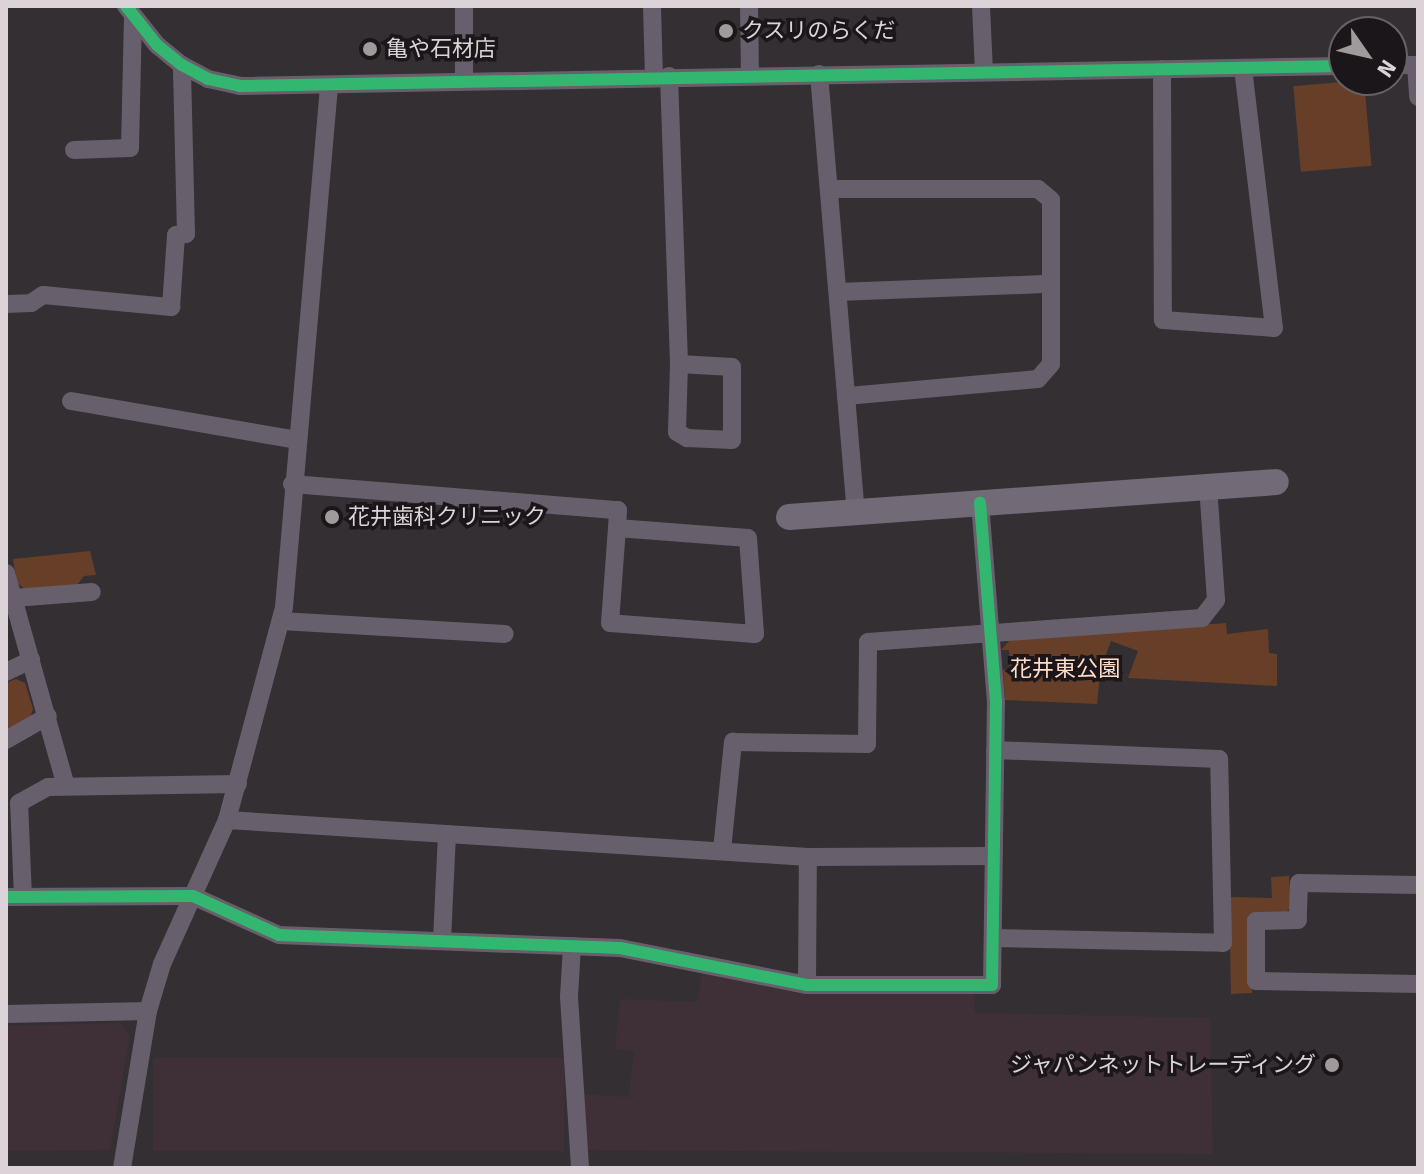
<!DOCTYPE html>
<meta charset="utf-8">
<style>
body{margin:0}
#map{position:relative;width:1424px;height:1174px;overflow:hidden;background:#342f32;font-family:Signika,"Noto Sans JP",sans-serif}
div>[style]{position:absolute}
.built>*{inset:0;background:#3f3038;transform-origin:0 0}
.green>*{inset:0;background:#673f28;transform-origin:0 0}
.street>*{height:18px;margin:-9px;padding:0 9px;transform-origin:9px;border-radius:9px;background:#675f6b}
.secondary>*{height:26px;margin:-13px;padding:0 13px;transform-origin:13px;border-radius:13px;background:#736a78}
.cycleway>*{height:12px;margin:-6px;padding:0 6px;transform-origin:6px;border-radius:6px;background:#33b770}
.dots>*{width:22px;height:22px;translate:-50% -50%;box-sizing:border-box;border:4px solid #1b1619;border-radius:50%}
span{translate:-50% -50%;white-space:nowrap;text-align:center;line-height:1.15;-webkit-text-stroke:7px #1b1619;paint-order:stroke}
.poi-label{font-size:22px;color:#dbd3d7}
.left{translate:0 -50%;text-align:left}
.right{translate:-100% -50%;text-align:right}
.park-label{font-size:22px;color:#ffdbc8}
.frame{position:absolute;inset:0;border:8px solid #dbd3d7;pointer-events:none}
.north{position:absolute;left:1328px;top:16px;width:80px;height:80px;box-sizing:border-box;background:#1b1619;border:2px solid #686265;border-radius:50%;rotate:124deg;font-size:22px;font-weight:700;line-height:32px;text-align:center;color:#dbd3d7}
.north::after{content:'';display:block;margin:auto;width:28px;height:36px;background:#a19a9d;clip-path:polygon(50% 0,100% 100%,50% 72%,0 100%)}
</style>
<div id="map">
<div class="built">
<div style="clip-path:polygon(702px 973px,809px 993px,974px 993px,975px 1013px,1210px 1018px,1213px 1154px,583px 1150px,580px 1094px,629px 1097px,634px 1052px,615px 1049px,620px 999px,697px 1002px)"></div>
<div style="clip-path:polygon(120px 1023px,130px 1036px,110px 1150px,6px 1151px,6px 1026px)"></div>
<div style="left:153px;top:1058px;width:411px;height:93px"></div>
</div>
<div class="green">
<div style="left:1364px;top:80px;width:86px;height:71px;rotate:85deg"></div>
<div style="clip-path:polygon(90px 551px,96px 575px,84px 576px,77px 585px,25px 589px,17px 583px,13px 559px)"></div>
<div style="clip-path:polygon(1226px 623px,1227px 634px,1268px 629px,1269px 653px,1277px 654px,1277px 686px,1128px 678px,1138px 651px,1111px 641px,1100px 670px,1119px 677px,1100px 675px,1097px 704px,1005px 700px,1003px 670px,1010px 669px,1009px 650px,1001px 650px,1010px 640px)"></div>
<div style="clip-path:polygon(16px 679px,25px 683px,33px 709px,30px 718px,6px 731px,6px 683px)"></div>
<div style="clip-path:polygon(1289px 876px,1291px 907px,1284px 914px,1250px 915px,1252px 993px,1231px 994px,1229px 897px,1272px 898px,1271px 877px)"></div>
</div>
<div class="street">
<div style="left:126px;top:6px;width:50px;rotate:51.5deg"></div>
<div style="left:157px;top:45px;width:32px;rotate:39deg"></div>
<div style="left:182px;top:65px;width:30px;rotate:28deg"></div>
<div style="left:208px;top:79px;width:33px;rotate:12deg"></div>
<div style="left:240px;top:86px;width:1104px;rotate:-1.04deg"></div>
<div style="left:652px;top:6px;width:70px;rotate:88.4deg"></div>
<div style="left:749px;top:6px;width:68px;rotate:89.2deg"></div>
<div style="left:981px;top:6px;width:65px;rotate:87.4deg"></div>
<div style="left:1392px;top:65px;width:26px"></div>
<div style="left:1416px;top:65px;width:32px;rotate:86deg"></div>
<div style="left:1162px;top:69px;width:251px;rotate:89.8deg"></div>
<div style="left:1163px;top:320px;width:111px;rotate:4.1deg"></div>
<div style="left:1274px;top:328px;width:262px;rotate:-96.8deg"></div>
<div style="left:819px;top:74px;width:439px;rotate:85.2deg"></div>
<div style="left:669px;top:76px;width:288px;rotate:88deg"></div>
<div style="left:679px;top:364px;width:68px;rotate:91.7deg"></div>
<div style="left:677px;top:432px;width:12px;rotate:31deg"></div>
<div style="left:687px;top:438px;width:45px;rotate:2.5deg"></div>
<div style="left:732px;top:440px;width:73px;rotate:-90deg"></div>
<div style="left:732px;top:367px;width:53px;rotate:-176.8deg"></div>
<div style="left:464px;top:80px;width:74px;rotate:-90deg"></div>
<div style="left:74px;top:150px;width:56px;rotate:-2deg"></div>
<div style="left:130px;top:148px;width:130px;rotate:-88.7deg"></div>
<div style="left:829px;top:189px;width:209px"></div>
<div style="left:1038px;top:189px;width:17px;rotate:40deg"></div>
<div style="left:1051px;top:200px;width:164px;rotate:90deg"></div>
<div style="left:1051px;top:364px;width:20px;rotate:131deg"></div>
<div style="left:1038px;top:379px;width:193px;rotate:174.9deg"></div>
<div style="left:838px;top:292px;width:212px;rotate:-2.2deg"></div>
<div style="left:6px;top:304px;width:25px;rotate:-2deg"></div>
<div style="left:31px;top:303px;width:14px;rotate:-34deg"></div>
<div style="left:43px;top:295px;width:129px;rotate:5.4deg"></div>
<div style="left:171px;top:307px;width:72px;rotate:-86deg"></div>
<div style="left:176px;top:235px;width:10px;rotate:-6deg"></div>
<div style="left:186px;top:234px;width:169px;rotate:-91.4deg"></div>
<div style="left:71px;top:401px;width:229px;rotate:9.8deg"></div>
<div style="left:292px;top:484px;width:327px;rotate:4.6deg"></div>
<div style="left:618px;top:510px;width:18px;rotate:93deg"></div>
<div style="left:617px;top:528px;width:131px;rotate:4.4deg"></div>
<div style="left:748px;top:538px;width:96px;rotate:85.8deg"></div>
<div style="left:755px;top:634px;width:145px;rotate:-175.7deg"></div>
<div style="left:610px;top:623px;width:95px;rotate:-85.8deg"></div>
<div style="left:6px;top:573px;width:221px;rotate:74.3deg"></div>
<div style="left:14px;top:598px;width:78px;rotate:-4.4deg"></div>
<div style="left:281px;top:621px;width:224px;rotate:3.3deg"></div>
<div style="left:6px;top:672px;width:28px;rotate:-26deg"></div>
<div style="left:6px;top:740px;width:48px;rotate:-29.7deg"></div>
<div style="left:227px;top:820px;width:582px;rotate:3.64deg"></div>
<div style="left:808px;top:857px;width:185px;rotate:-0.3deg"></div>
<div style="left:722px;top:850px;width:109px;rotate:-84.2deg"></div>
<div style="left:733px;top:742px;width:134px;rotate:0.9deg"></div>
<div style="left:867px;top:744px;width:102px;rotate:-89.4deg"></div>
<div style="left:868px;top:642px;width:335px;rotate:-4.1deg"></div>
<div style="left:1202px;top:618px;width:23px;rotate:-52deg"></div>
<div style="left:1216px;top:600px;width:114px;rotate:-94deg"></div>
<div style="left:1418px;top:885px;width:119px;rotate:-179deg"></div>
<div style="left:1299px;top:883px;width:37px;rotate:92deg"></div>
<div style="left:1298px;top:920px;width:42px;rotate:178.6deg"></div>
<div style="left:1256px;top:921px;width:60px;rotate:90deg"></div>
<div style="left:1256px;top:981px;width:162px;rotate:1.1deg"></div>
<div style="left:6px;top:897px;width:187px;rotate:-0.3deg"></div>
<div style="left:193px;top:896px;width:94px;rotate:24.4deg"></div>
<div style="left:279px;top:935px;width:341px;rotate:2.2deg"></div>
<div style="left:620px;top:948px;width:191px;rotate:11.2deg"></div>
<div style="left:807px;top:985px;width:185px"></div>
<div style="left:992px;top:985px;width:283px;rotate:-89.2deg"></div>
<div style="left:996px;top:702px;width:200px;rotate:-94.6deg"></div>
<div style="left:23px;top:897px;width:94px;rotate:-92.4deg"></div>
<div style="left:19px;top:803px;width:33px;rotate:-29deg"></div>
<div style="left:48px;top:787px;width:190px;rotate:-0.9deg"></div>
<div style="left:993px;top:938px;width:230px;rotate:1.2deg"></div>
<div style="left:1223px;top:943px;width:184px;rotate:-91.2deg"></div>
<div style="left:1219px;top:759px;width:224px;rotate:-177.7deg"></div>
<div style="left:442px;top:940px;width:106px;rotate:-87.3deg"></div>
<div style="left:572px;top:946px;width:51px;rotate:93.4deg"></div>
<div style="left:569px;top:997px;width:171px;rotate:86.3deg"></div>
<div style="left:807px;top:985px;width:128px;rotate:-89.6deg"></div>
<div style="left:6px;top:1014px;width:142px;rotate:-1.2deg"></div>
<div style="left:122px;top:1168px;width:159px;rotate:-80.6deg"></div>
<div style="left:148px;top:1011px;width:49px;rotate:-73.4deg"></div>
<div style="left:162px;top:964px;width:158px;rotate:-65.7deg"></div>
<div style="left:227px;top:820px;width:220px;rotate:-75deg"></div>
<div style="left:284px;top:607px;width:523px;rotate:-85.06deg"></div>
</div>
<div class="secondary">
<div style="left:789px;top:517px;width:488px;rotate:-4.1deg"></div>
</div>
<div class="cycleway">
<div style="left:126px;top:6px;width:50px;rotate:51.5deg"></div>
<div style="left:157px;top:45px;width:32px;rotate:39deg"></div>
<div style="left:182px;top:65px;width:30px;rotate:28deg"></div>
<div style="left:208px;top:79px;width:33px;rotate:12deg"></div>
<div style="left:240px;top:86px;width:1104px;rotate:-1.04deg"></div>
<div style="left:6px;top:897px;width:187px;rotate:-0.3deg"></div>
<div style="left:193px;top:896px;width:94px;rotate:24.4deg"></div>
<div style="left:279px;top:935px;width:341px;rotate:2.2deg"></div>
<div style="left:620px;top:948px;width:191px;rotate:11.2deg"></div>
<div style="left:807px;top:985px;width:185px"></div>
<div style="left:992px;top:985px;width:283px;rotate:-89.2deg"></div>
<div style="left:996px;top:702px;width:200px;rotate:-94.6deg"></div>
</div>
<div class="dots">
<div style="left:726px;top:31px;background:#a19a9d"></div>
<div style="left:370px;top:49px;background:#a19a9d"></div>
<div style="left:332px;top:517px;background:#a19a9d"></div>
<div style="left:1332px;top:1065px;background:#a19a9d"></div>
</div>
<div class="poi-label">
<span class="left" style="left:742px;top:31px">クスリのらくだ</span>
<span class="left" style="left:386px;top:49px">亀や石材店</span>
<span class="left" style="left:348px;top:517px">花井歯科クリニック</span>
<span class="right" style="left:1316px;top:1065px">ジャパンネットトレーディング</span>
</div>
<div class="park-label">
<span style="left:1065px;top:669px">花井東公園</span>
</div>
<div class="frame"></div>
<div class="north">N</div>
</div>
